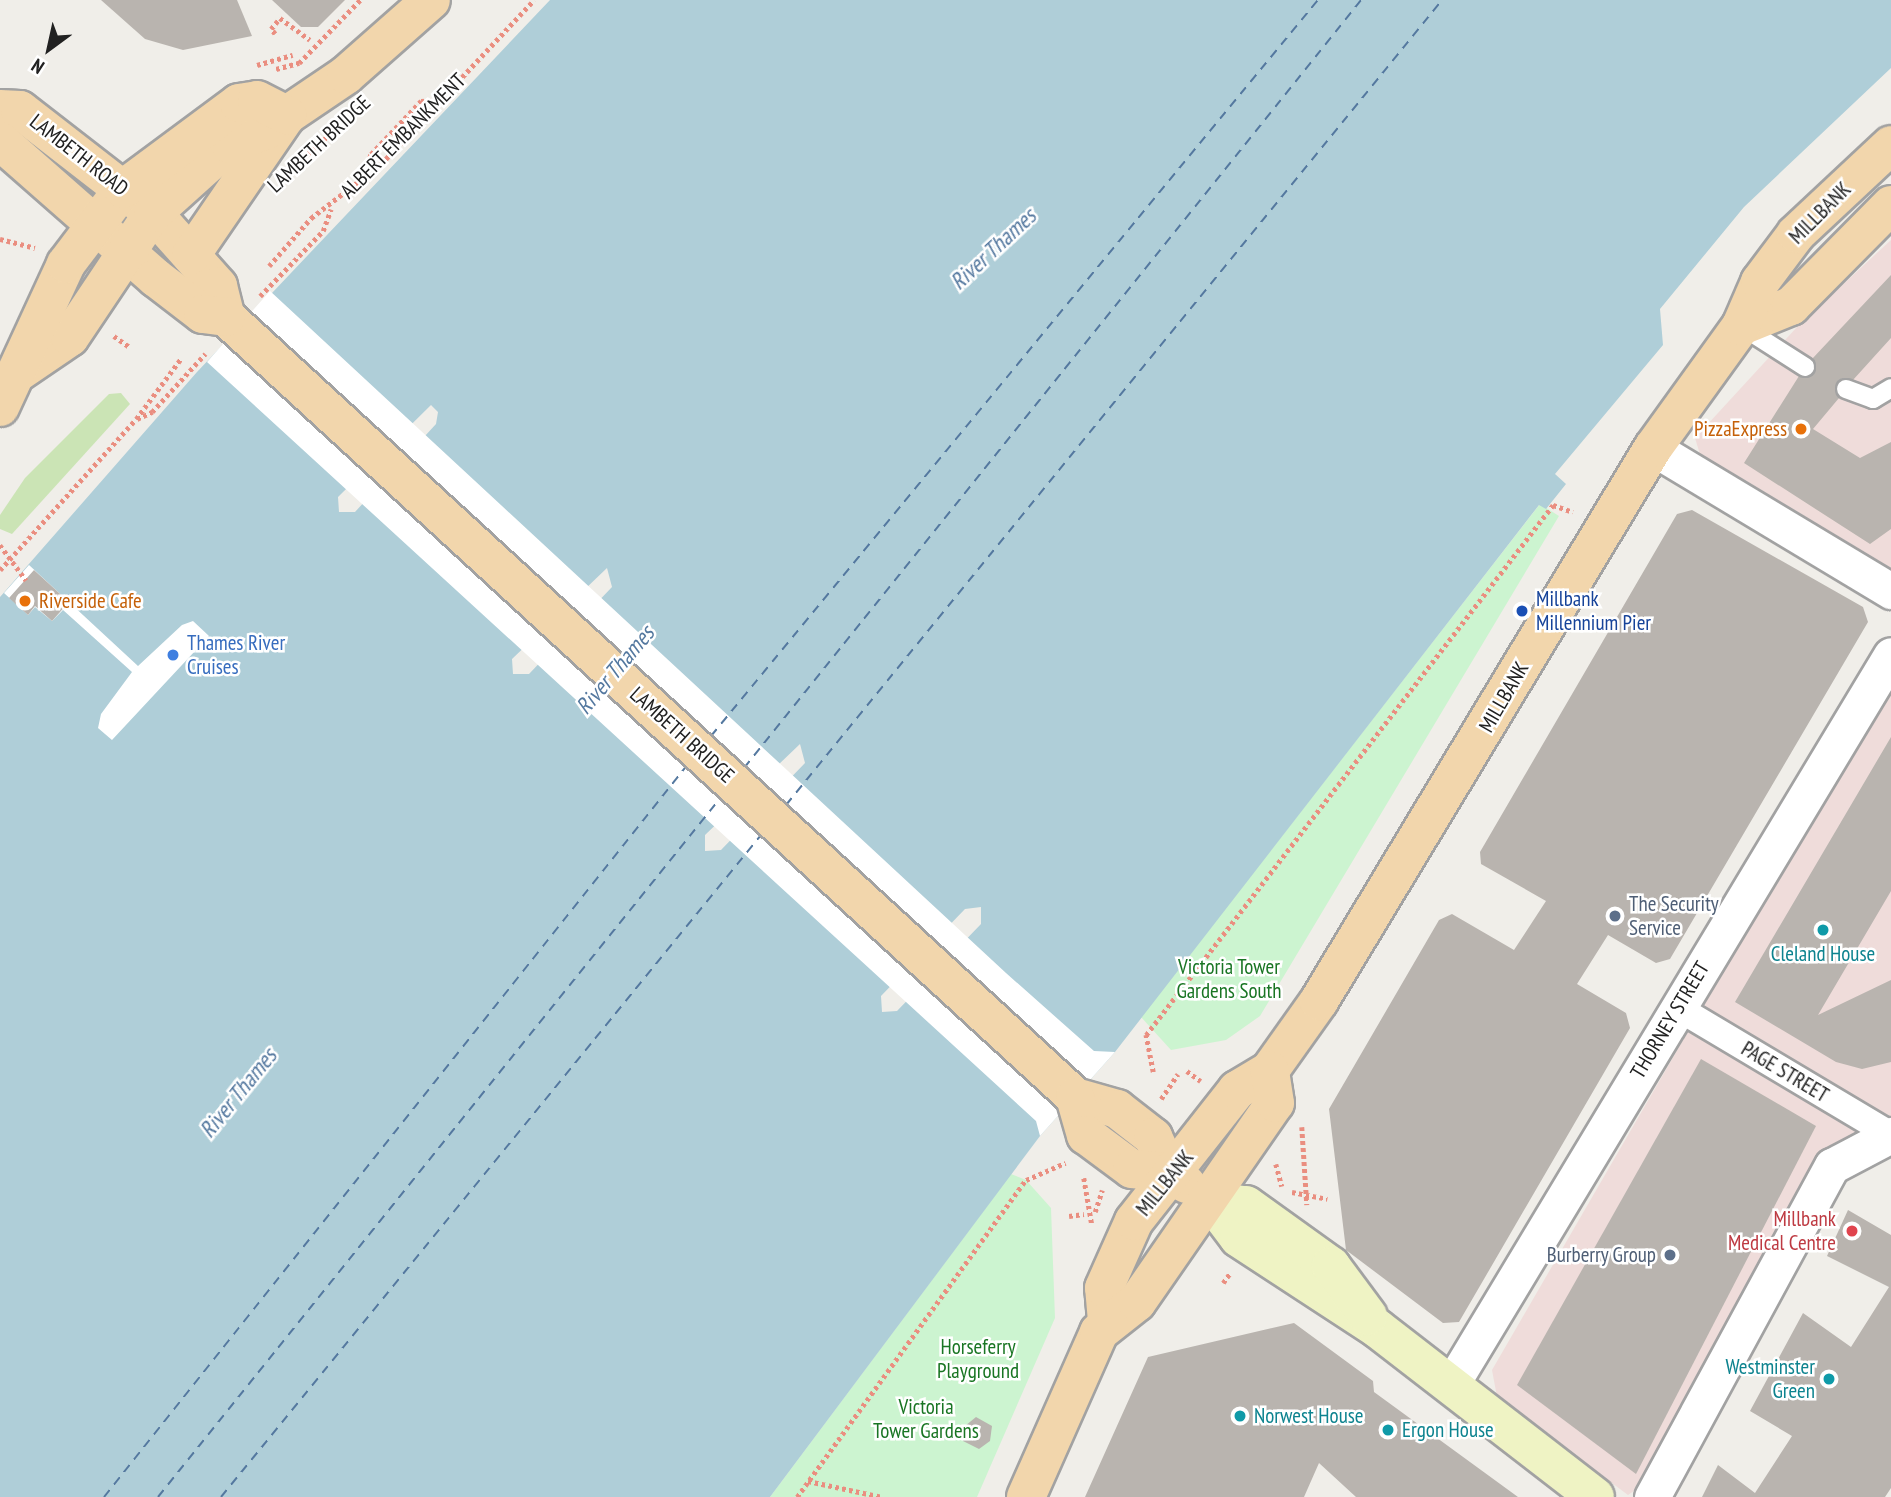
<!DOCTYPE html>
<style>
body{margin:0}
#map{position:relative;width:1891px;height:1497px;overflow:hidden;background:#f0eee9;font-family:"PT Sans Narrow",sans-serif}
div>[style]{position:absolute}
.commercial>*{inset:0;background:#efdcda}
.grass>*{inset:0;background:#cbe4b5}
.park>*{inset:0;background:#ccf4d0}
.water>*{inset:0;background:#afced8}
.pier>*{inset:0;background:#fff}
.ferry>*{height:2px;margin-top:-1px;transform-origin:0;background:repeating-linear-gradient(90deg,#54789f 0 9px,transparent 0 16px)}
.building>*{inset:0;background:#b9b4af}
.path>*{height:4.5px;margin-top:-2.25px;transform-origin:0;background:repeating-linear-gradient(90deg,#ea8e80 0 3.5px,transparent 0 7px)}
.roads{filter:drop-shadow(2px 0 #a2a2a2) drop-shadow(-2px 0 #a2a2a2) drop-shadow(0 2px #a2a2a2) drop-shadow(0 -2px #a2a2a2)}
.service>*{height:18px;margin:-9px;padding:0 9px;transform-origin:9px;border-radius:9px;background:#fff}
.pedestrian>*{height:26px;margin:-13px;padding:0 13px;transform-origin:13px;border-radius:13px;background:#fff}
.minor>*{height:35px;margin:-17.5px;padding:0 17.5px;transform-origin:17.5px;border-radius:17.5px;background:#fff}
.secondary>*{height:38px;margin:-19px;padding:0 19px;transform-origin:19px;border-radius:19px;background:#eff3c4}
.primary>*{height:38px;margin:-19px;padding:0 19px;transform-origin:19px;border-radius:19px;background:#f2d6ac}
.dots>*{width:19px;height:19px;translate:-50% -50%;box-sizing:border-box;border:4px solid #fff;border-radius:50%}
span{translate:-50% -50%;white-space:nowrap;text-align:center;line-height:1.15;-webkit-text-stroke:5px #fff;paint-order:stroke}
.street-label{font-size:21px;color:#212121}
.food-label{font-size:21px;color:#c56008}
.right{translate:-100% -50%;text-align:right}
.left{translate:0 -50%;text-align:left}
.transit-label{font-size:21px;color:#164399}
.shop-label{font-size:21px;color:#366cbe}
.service-label{font-size:21px;color:#4e5e75}
.culture-label{font-size:21px;color:#0d838f}
.park-label{font-size:21px;color:#197523}
.health-label{font-size:21px;color:#be3a42}
.water-label{font-size:23px;color:#54789f;font-style:italic}
.north{position:absolute;left:14px;top:14px;width:70px;height:70px;-webkit-text-stroke:5px #fff;paint-order:stroke;rotate:213deg;font-size:19px;font-weight:700;line-height:28px;text-align:center;color:#212121}
.north::after{content:'';display:block;margin:auto;width:24px;height:32px;background:#212121;clip-path:polygon(50% 0,100% 100%,50% 72%,0 100%)}
</style>
<div id="map">
<div class="commercial">
<div style="clip-path:polygon(1891px 240px,1891px 582px,1706px 474px,1695px 438px,1797px 327px)"></div>
<div style="clip-path:polygon(1891px 681px,1891px 1121px,1825px 1157px,1650px 1480px,1628px 1495px,1497px 1397px,1492px 1370px)"></div>
</div>
<div class="grass">
<div style="clip-path:polygon(121px 393px,130px 404px,12px 534px,0 529px,0 515px,25px 478px,109px 394px)"></div>
</div>
<div class="park">
<div style="clip-path:polygon(1540px 504px,1559px 516px,1260px 1016px,1226px 1040px,1171px 1050px,1141px 1017px)"></div>
<div style="clip-path:polygon(1011px 1174px,1026px 1180px,1051px 1208px,1055px 1318px,977px 1497px,770px 1497px)"></div>
</div>
<div class="water">
<div style="clip-path:polygon(evenodd,550px 0,1891px 0,1891px 68px,1744px 207px,1660px 309px,1663px 345px,1555px 474px,1566px 484px,1546px 509px,1539px 505px,1115px 1052px,1040px 1136px,770px 1497px,0 1497px,0 597px,197px 372px,550px 0,431px 405px,438px 412px,436px 424px,355px 512px,339px 512px,338px 497px,431px 405px,550px 0,607px 568px,612px 587px,529px 674px,513px 674px,512px 659px,607px 568px,550px 0,800px 744px,805px 763px,721px 850px,705px 851px,705px 835px,800px 744px,550px 0,981px 907px,981px 924px,897px 1011px,882px 1012px,881px 996px,965px 909px,981px 907px)"></div>
</div>
<div class="pier">
<div style="clip-path:polygon(270px 291px,1006px 973px,1094px 1051px,1115px 1052px,1040px 1136px,1036px 1121px,207px 362px)"></div>
<div style="clip-path:polygon(29px 565px,138px 666px,182px 625px,193px 621px,209px 636px,112px 740px,98px 728px,101px 714px,132px 672px,63px 610px,52px 621px,35px 607px,28px 615px,4px 593px)"></div>
</div>
<div class="ferry">
<div style="left:711px;top:736px;width:954px;rotate:-50.49deg"></div>
<div style="left:744px;top:768px;width:985px;rotate:-51.22deg"></div>
<div style="left:786px;top:805px;width:1038px;rotate:-50.82deg"></div>
<div style="left:104px;top:1497px;width:937px;rotate:-51.45deg"></div>
<div style="left:158px;top:1497px;width:898px;rotate:-51.19deg"></div>
<div style="left:221px;top:1497px;width:856px;rotate:-50.79deg"></div>
</div>
<div class="building">
<div style="clip-path:polygon(101px 0,237px 0,252px 36px,183px 50px,145px 39px)"></div>
<div style="clip-path:polygon(272px 0,345px 0,318px 27px,301px 27px)"></div>
<div style="clip-path:polygon(1891px 275px,1891px 338px,1853px 380px,1838px 381px,1839px 398px,1813px 429px,1860px 458px,1891px 442px,1891px 529px,1870px 544px,1744px 463px,1799px 376px,1814px 374px,1812px 359px)"></div>
<div style="clip-path:polygon(1692px 510px,1863px 607px,1868px 622px,1670px 959px,1656px 963px,1608px 935px,1577px 984px,1626px 1013px,1630px 1028px,1459px 1322px,1443px 1323px,1346px 1250px,1329px 1109px,1439px 920px,1452px 914px,1514px 950px,1546px 901px,1481px 864px,1480px 852px,1677px 514px)"></div>
<div style="clip-path:polygon(34px 570px,69px 602px,52px 621px,35px 606px,28px 615px,9px 598px)"></div>
<div style="clip-path:polygon(1891px 737px,1891px 891px,1818px 1015px,1891px 980px,1891px 1062px,1862px 1069px,1836px 1062px,1735px 1002px)"></div>
<div style="clip-path:polygon(1701px 1059px,1816px 1126px,1636px 1474px,1517px 1385px)"></div>
<div style="clip-path:polygon(1848px 1210px,1891px 1235px,1891px 1488px,1885px 1497px,1702px 1497px,1718px 1465px,1755px 1493px,1792px 1436px,1750px 1411px,1803px 1313px,1851px 1347px,1889px 1287px,1827px 1256px)"></div>
<div style="clip-path:polygon(1294px 1323px,1373px 1381px,1374px 1392px,1518px 1497px,1356px 1497px,1319px 1463px,1304px 1497px,1085px 1497px,1148px 1357px)"></div>
<div style="clip-path:polygon(976px 1417px,992px 1426px,990px 1441px,979px 1449px,963px 1441px,965px 1426px)"></div>
</div>
<div class="path">
<div style="left:275px;top:34px;width:6px;rotate:-129deg"></div>
<div style="left:271px;top:29px;width:14px;rotate:-51deg"></div>
<div style="left:280px;top:18px;width:37px;rotate:36deg"></div>
<div style="left:257px;top:65px;width:37px;rotate:-16deg"></div>
<div style="left:276px;top:69px;width:24px;rotate:-15deg"></div>
<div style="left:299px;top:63px;width:88px;rotate:-45.9deg"></div>
<div style="left:302px;top:159px;width:51px;rotate:-41.8deg"></div>
<div style="left:363px;top:178px;width:25px;rotate:-72deg"></div>
<div style="left:371px;top:154px;width:73px;rotate:-46.7deg"></div>
<div style="left:421px;top:101px;width:19px;rotate:-3deg"></div>
<div style="left:0;top:239px;width:36px;rotate:14deg"></div>
<div style="left:269px;top:266px;width:64px;rotate:-48.8deg"></div>
<div style="left:311px;top:218px;width:88px;rotate:-37.6deg"></div>
<div style="left:381px;top:164px;width:224px;rotate:-47deg"></div>
<div style="left:260px;top:296px;width:91px;rotate:-45.9deg"></div>
<div style="left:323px;top:231px;width:23px;rotate:-70deg"></div>
<div style="left:114px;top:336px;width:19px;rotate:35deg"></div>
<div style="left:137px;top:419px;width:17px;rotate:-25deg"></div>
<div style="left:152px;top:412px;width:79px;rotate:-47.6deg"></div>
<div style="left:0;top:545px;width:44px;rotate:53.4deg"></div>
<div style="left:0;top:570px;width:203px;rotate:-48deg"></div>
<div style="left:136px;top:419px;width:74px;rotate:-53.3deg"></div>
<div style="left:1187px;top:1071px;width:17px;rotate:36deg"></div>
<div style="left:1153px;top:1072px;width:38px;rotate:-101deg"></div>
<div style="left:1146px;top:1035px;width:668px;rotate:-52.48deg"></div>
<div style="left:1553px;top:505px;width:21px;rotate:19deg"></div>
<div style="left:1161px;top:1099px;width:30px;rotate:-56deg"></div>
<div style="left:1302px;top:1127px;width:78px;rotate:86.3deg"></div>
<div style="left:1276px;top:1164px;width:23px;rotate:75deg"></div>
<div style="left:1084px;top:1178px;width:48px;rotate:80.3deg"></div>
<div style="left:1292px;top:1192px;width:36px;rotate:11deg"></div>
<div style="left:1095px;top:1212px;width:23px;rotate:-72deg"></div>
<div style="left:1069px;top:1216px;width:15px;rotate:-8deg"></div>
<div style="left:1223px;top:1283px;width:12px;rotate:-55deg"></div>
<div style="left:808px;top:1481px;width:76px;rotate:12.2deg"></div>
<div style="left:797px;top:1497px;width:391px;rotate:-54.2deg"></div>
<div style="left:1026px;top:1180px;width:43px;rotate:-23.6deg"></div>
</div>
<div class="roads">
<div class="service">
<div style="left:1741px;top:326px;width:76px;rotate:32.6deg"></div>
<div style="left:1846px;top:389px;width:29px;rotate:20deg"></div>
<div style="left:1873px;top:399px;width:21px;rotate:-31deg"></div>
</div>
<div class="pedestrian">
<div style="left:1678px;top:1008px;width:248px;rotate:30.8deg"></div>
</div>
<div class="minor">
<div style="left:1653px;top:448px;width:278px;rotate:31deg"></div>
<div style="left:1451px;top:1385px;width:852px;rotate:-58.92deg"></div>
<div style="left:1652px;top:1497px;width:377px;rotate:-61.5deg"></div>
<div style="left:1832px;top:1166px;width:67px;rotate:-27.7deg"></div>
</div>
<div class="secondary">
<div style="left:1211px;top:1201px;width:46px;rotate:52.9deg"></div>
<div style="left:1239px;top:1238px;width:166px;rotate:33.2deg"></div>
<div style="left:1378px;top:1329px;width:274px;rotate:37.7deg"></div>
<div style="left:1211px;top:1201px;width:35px;rotate:7deg"></div>
<div style="left:1246px;top:1205px;width:105px;rotate:35.7deg"></div>
<div style="left:1331px;top:1266px;width:62px;rotate:53.5deg"></div>
</div>
<div class="primary">
<div style="left:0;top:109px;width:20px;rotate:3deg"></div>
<div style="left:20px;top:110px;width:168px;rotate:37.8deg"></div>
<div style="left:153px;top:213px;width:98px;rotate:48.3deg"></div>
<div style="left:218px;top:286px;width:32px;rotate:76deg"></div>
<div style="left:226px;top:317px;width:1153px;rotate:42.57deg"></div>
<div style="left:1075px;top:1097px;width:44px;rotate:15.9deg"></div>
<div style="left:1117px;top:1109px;width:46px;rotate:37.9deg"></div>
<div style="left:1153px;top:1137px;width:38px;rotate:65deg"></div>
<div style="left:0;top:141px;width:208px;rotate:41.3deg"></div>
<div style="left:156px;top:278px;width:59px;rotate:37.5deg"></div>
<div style="left:203px;top:314px;width:23px;rotate:7deg"></div>
<div style="left:191px;top:255px;width:170px;rotate:-55.6deg"></div>
<div style="left:287px;top:115px;width:71px;rotate:-34.1deg"></div>
<div style="left:346px;top:75px;width:113px;rotate:-41.4deg"></div>
<div style="left:1741px;top:326px;width:54px;rotate:-21.8deg"></div>
<div style="left:1791px;top:306px;width:142px;rotate:-45.3deg"></div>
<div style="left:20px;top:371px;width:60px;rotate:-34.2deg"></div>
<div style="left:70px;top:337px;width:149px;rotate:-56.2deg"></div>
<div style="left:153px;top:213px;width:103px;rotate:-41.9deg"></div>
<div style="left:230px;top:144px;width:53px;rotate:-21.2deg"></div>
<div style="left:0;top:407px;width:157px;rotate:-65.2deg"></div>
<div style="left:66px;top:264px;width:94px;rotate:-52.8deg"></div>
<div style="left:123px;top:189px;width:144px;rotate:-36.6deg"></div>
<div style="left:239px;top:103px;width:18px;rotate:-9deg"></div>
<div style="left:257px;top:100px;width:34px;rotate:27deg"></div>
<div style="left:1075px;top:1097px;width:40px;rotate:74deg"></div>
<div style="left:1086px;top:1135px;width:57px;rotate:36.5deg"></div>
<div style="left:1132px;top:1169px;width:37px;rotate:5deg"></div>
<div style="left:1169px;top:1172px;width:21px;rotate:35deg"></div>
<div style="left:1107px;top:1321px;width:33px;rotate:-95deg"></div>
<div style="left:1104px;top:1288px;width:73px;rotate:-65.9deg"></div>
<div style="left:1134px;top:1221px;width:167px;rotate:-51.8deg"></div>
<div style="left:1237px;top:1090px;width:39px;rotate:-31deg"></div>
<div style="left:1270px;top:1070px;width:85px;rotate:-54.6deg"></div>
<div style="left:1319px;top:1001px;width:646px;rotate:-58.87deg"></div>
<div style="left:1653px;top:448px;width:150px;rotate:-54.2deg"></div>
<div style="left:1741px;top:326px;width:48px;rotate:-66.6deg"></div>
<div style="left:1760px;top:282px;width:60px;rotate:-53.1deg"></div>
<div style="left:1796px;top:234px;width:130px;rotate:-43.1deg"></div>
<div style="left:1026px;top:1497px;width:180px;rotate:-66.1deg"></div>
<div style="left:1099px;top:1332px;width:48px;rotate:-38.3deg"></div>
<div style="left:1137px;top:1302px;width:242px;rotate:-55.3deg"></div>
<div style="left:1275px;top:1103px;width:33px;rotate:-99deg"></div>
</div>
</div>
<div class="dots">
<div style="left:1801px;top:429px;background:#e8710a"></div>
<div style="left:25px;top:601px;background:#e8710a"></div>
<div style="left:1522px;top:611px;background:#1a4fb4"></div>
<div style="left:173px;top:655px;background:#3f7fe0"></div>
<div style="left:1615px;top:916px;background:#5c6f8a"></div>
<div style="left:1823px;top:930px;background:#0f9aa8"></div>
<div style="left:1852px;top:1231px;background:#e0444e"></div>
<div style="left:1670px;top:1255px;background:#5c6f8a"></div>
<div style="left:1829px;top:1379px;background:#0f9aa8"></div>
<div style="left:1240px;top:1416px;background:#0f9aa8"></div>
<div style="left:1388px;top:1430px;background:#0f9aa8"></div>
</div>
<div class="street-label">
<span style="left:403px;top:136px;rotate:-45deg">ALBERT EMBANKMENT</span>
<span style="left:319px;top:144px;rotate:-43deg">LAMBETH BRIDGE</span>
<span style="left:79px;top:155px;rotate:38deg">LAMBETH ROAD</span>
<span style="left:1820px;top:213px;rotate:-45deg">MILLBANK</span>
<span style="left:1504px;top:697px;rotate:-60deg">MILLBANK</span>
<span style="left:682px;top:735px;rotate:42deg">LAMBETH BRIDGE</span>
<span style="left:1670px;top:1020px;rotate:-59deg">THORNEY STREET</span>
<span style="left:1785px;top:1072px;rotate:31deg">PAGE STREET</span>
<span style="left:1165px;top:1183px;rotate:-51deg">MILLBANK</span>
</div>
<div class="food-label">
<span class="right" style="left:1787px;top:429px">PizzaExpress</span>
<span class="left" style="left:39px;top:601px">Riverside Cafe</span>
</div>
<div class="transit-label">
<span class="left" style="left:1536px;top:611px">Millbank<br>Millennium Pier</span>
</div>
<div class="shop-label">
<span class="left" style="left:187px;top:655px">Thames River<br>Cruises</span>
</div>
<div class="service-label">
<span class="left" style="left:1629px;top:916px">The Security<br>Service</span>
<span class="right" style="left:1656px;top:1255px">Burberry Group</span>
</div>
<div class="culture-label">
<span style="left:1823px;top:954px">Cleland House</span>
<span class="right" style="left:1815px;top:1379px">Westminster<br>Green</span>
<span class="left" style="left:1254px;top:1416px">Norwest House</span>
<span class="left" style="left:1402px;top:1430px">Ergon House</span>
</div>
<div class="park-label">
<span style="left:1229px;top:979px">Victoria Tower<br>Gardens South</span>
<span style="left:978px;top:1359px">Horseferry<br>Playground</span>
<span style="left:926px;top:1419px">Victoria<br>Tower Gardens</span>
</div>
<div class="health-label">
<span class="right" style="left:1836px;top:1231px">Millbank<br>Medical Centre</span>
</div>
<div class="water-label">
<span style="left:993px;top:249px;rotate:-43deg">River Thames</span>
<span style="left:615px;top:670px;rotate:-50deg">River Thames</span>
<span style="left:238px;top:1093px;rotate:-51deg">River Thames</span>
</div>
<div class="north">N</div>
</div>
